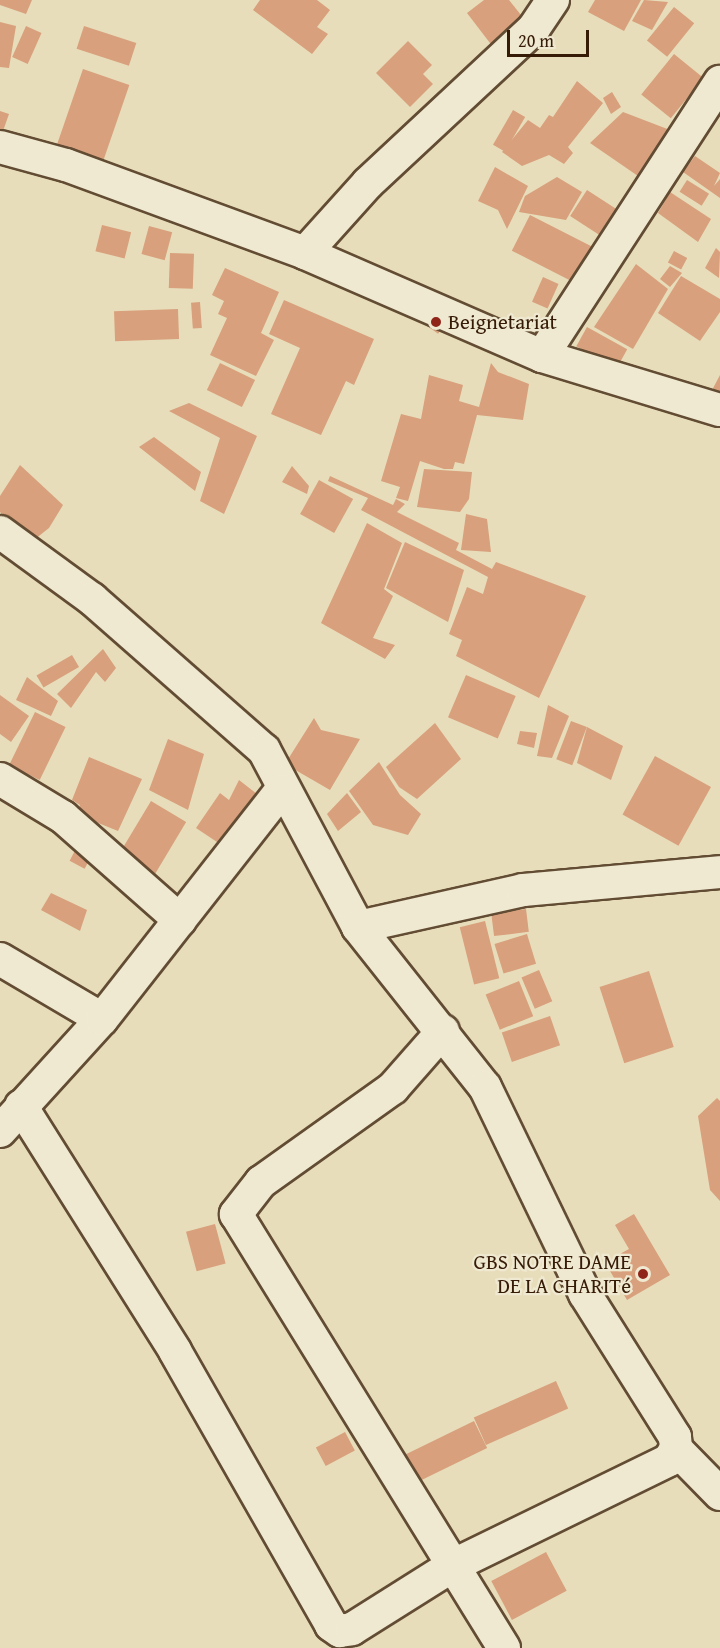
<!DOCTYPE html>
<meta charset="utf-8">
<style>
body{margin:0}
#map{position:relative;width:720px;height:1648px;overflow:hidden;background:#e8ddba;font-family:"Gentium Book Plus",serif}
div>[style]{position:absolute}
.building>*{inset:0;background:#d8a07c;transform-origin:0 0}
.roads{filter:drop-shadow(2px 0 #624c33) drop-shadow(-2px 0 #624c33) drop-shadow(0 2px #624c33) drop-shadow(0 -2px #624c33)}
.minor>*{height:32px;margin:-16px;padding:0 16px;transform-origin:16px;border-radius:16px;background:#f0e9d2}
.dots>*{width:16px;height:16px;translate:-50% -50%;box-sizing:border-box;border:3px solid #f0e9d2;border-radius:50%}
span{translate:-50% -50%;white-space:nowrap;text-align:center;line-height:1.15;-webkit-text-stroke:4.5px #f0e9d2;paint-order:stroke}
.poi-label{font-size:21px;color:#361b06}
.left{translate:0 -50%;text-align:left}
.right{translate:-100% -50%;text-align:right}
.scale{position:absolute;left:507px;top:30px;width:82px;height:27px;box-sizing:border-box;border:3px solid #361b06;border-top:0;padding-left:8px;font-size:18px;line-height:21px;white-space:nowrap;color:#361b06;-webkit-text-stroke:4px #f0e9d2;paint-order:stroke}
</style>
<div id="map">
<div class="building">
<div style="clip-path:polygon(0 0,32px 0,26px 14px,0 5px)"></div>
<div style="clip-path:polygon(260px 0,317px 0,330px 10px,317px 27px,328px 34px,312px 54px,253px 10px)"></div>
<div style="clip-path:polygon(484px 0,509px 0,529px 25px,493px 47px,467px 13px)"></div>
<div style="clip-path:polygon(595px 0,641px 0,624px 31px,588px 12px)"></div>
<div style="clip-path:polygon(644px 0,668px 2px,652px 30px,632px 21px)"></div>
<div style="left:674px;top:7px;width:26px;height:43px;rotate:39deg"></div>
<div style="clip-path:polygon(0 22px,16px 26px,9px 68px,0 67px)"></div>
<div style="left:26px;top:26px;width:17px;height:34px;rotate:24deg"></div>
<div style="left:84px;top:26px;width:55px;height:24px;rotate:18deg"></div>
<div style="clip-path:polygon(408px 41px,432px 65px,423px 74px,433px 84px,410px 107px,376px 73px)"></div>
<div style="left:674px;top:54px;width:38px;height:52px;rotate:39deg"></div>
<div style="left:83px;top:69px;width:49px;height:79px;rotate:19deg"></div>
<div style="clip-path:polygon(577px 81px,603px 103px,568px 147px,573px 153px,564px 164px,549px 155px,522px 166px,502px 152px,528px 120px,540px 128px,549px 115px,553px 117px)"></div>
<div style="clip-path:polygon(612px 92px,621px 107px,611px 114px,603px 98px)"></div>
<div style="left:513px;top:110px;width:14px;height:40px;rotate:30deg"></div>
<div style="clip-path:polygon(0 111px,9px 114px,3px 131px,0 130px)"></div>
<div style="clip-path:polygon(623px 112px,670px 130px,638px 176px,590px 143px)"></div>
<div style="clip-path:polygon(695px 156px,720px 173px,714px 186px,720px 179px,720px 198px,683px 172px)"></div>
<div style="clip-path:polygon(495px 167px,528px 186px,507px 229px,498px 210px,478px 201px)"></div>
<div style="clip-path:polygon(557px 177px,582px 192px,566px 220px,519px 212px,525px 196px)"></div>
<div style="left:687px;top:180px;width:26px;height:14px;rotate:32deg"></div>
<div style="left:587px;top:190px;width:46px;height:31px;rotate:33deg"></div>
<div style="clip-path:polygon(670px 192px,711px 219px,698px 242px,658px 213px)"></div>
<div style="left:530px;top:215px;width:76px;height:40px;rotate:27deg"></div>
<div style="left:102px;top:225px;width:30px;height:27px;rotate:14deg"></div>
<div style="left:149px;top:226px;width:24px;height:29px;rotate:15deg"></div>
<div style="clip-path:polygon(716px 248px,720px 252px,719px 278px,705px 268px)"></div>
<div style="left:674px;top:251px;width:15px;height:13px;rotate:28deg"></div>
<div style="left:170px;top:253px;width:24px;height:35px;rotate:2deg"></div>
<div style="clip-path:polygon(636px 264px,668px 289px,633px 349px,594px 327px)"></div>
<div style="clip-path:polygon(670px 266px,682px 273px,670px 287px,660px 279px)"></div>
<div style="clip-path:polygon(225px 268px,279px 292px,261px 333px,274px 340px,256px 376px,210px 355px,227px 318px,218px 314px,224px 301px,212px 295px)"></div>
<div style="clip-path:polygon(681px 276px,720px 299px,720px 312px,700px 341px,658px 313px)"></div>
<div style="left:543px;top:277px;width:17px;height:27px;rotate:24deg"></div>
<div style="clip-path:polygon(284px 300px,374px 339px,354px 385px,346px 381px,321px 435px,271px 414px,300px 348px,269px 334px)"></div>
<div style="left:200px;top:302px;width:26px;height:9px;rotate:86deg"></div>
<div style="left:178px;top:309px;width:30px;height:64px;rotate:88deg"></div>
<div style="left:433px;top:313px;width:16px;height:14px;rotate:35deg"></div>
<div style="left:587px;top:327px;width:46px;height:22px;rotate:29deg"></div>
<div style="left:220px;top:363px;width:39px;height:30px;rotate:26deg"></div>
<div style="clip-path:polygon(491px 363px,498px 372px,529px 384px,523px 420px,477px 415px,464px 464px,455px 462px,453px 469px,444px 469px,420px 461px,408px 501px,396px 498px,400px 487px,381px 481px,401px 414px,421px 419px,429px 375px,463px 385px,459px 401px,479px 407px)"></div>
<div style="clip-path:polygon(720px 375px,720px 398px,710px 394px)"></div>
<div style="clip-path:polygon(189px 403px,257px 436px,224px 514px,200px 501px,220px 438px,169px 411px)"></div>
<div style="clip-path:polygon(154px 437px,201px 472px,195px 491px,139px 447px)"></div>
<div style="clip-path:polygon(20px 465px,63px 505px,49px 528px,30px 543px,0 512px,0 496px)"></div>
<div style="clip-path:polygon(292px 466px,309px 486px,307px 494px,282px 482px)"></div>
<div style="clip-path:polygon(424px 469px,472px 472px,469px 499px,460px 512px,417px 507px)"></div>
<div style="clip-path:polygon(330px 476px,393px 505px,396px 499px,405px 504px,397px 512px,459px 543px,456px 550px,492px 569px,496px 562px,586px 596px,539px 698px,456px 656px,462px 640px,449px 634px,467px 587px,483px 594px,488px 577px,361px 510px,368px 498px,328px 481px)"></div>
<div style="left:319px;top:480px;width:39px;height:39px;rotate:29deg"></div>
<div style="clip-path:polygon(466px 514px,487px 519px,491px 552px,461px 550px)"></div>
<div style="clip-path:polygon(367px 523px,402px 543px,384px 589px,393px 596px,373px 638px,395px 645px,385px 659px,321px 623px)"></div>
<div style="clip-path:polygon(405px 542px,464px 570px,448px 622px,386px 588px)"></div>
<div style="clip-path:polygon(103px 649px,116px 668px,105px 682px,96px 672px,71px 708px,57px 694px)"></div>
<div style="left:72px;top:655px;width:14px;height:41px;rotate:60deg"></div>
<div style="left:466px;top:675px;width:54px;height:46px;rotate:23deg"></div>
<div style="clip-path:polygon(27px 677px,58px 701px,51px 716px,16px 700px)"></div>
<div style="clip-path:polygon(0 695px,29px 716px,11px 742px,0 734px)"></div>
<div style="clip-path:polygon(548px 705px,569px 716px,552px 758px,537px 756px)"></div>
<div style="left:35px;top:712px;width:34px;height:59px;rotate:26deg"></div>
<div style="clip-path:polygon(314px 718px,321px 730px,360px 739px,330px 790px,285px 764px)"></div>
<div style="left:571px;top:721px;width:17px;height:41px;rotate:21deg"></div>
<div style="clip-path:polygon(435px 723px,461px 759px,417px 799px,399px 787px,386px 767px)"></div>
<div style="clip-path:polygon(587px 727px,623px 746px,611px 780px,577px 763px)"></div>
<div style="clip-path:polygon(520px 731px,537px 733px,534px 748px,517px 744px)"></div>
<div style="clip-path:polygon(168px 739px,204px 754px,188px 810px,149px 790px)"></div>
<div style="left:655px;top:756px;width:64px;height:67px;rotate:29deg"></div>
<div style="clip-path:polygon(89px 757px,142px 779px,118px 831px,76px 814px,80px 805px,72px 800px)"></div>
<div style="clip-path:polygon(379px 762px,400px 795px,421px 814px,408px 835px,373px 825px,349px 791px)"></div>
<div style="clip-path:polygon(239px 780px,266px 801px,232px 852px,196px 828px,220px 793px,229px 800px)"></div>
<div style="clip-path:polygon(347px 793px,361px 812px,338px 831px,327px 814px)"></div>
<div style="left:151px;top:801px;width:41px;height:61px;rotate:31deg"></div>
<div style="left:79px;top:843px;width:17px;height:20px;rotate:28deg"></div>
<div style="clip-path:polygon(51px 893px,87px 910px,80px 931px,41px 910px)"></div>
<div style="left:526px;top:909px;width:23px;height:35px;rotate:83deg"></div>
<div style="left:485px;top:921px;width:59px;height:26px;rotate:76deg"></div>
<div style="left:527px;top:934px;width:31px;height:34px;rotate:73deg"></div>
<div style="left:539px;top:970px;width:34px;height:19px;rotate:67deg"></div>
<div style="left:649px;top:971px;width:80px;height:52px;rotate:72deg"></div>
<div style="left:519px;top:981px;width:38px;height:36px;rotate:68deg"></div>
<div style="left:550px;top:1016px;width:31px;height:51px;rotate:71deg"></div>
<div style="clip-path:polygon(717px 1098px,720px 1101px,720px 1201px,710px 1190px,698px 1116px)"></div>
<div style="clip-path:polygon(634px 1214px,670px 1275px,627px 1300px,610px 1271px,622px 1264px,618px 1255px,629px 1249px,615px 1225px)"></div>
<div style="left:215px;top:1224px;width:41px;height:30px;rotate:75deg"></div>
<div style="left:556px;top:1381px;width:30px;height:90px;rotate:66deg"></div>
<div style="left:474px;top:1421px;width:30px;height:82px;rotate:64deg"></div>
<div style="left:345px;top:1432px;width:21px;height:33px;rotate:62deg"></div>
<div style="left:546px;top:1552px;width:44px;height:62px;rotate:62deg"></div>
</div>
<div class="roads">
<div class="minor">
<div style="left:0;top:147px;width:68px;rotate:15.3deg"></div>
<div style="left:66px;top:165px;width:255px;rotate:20.2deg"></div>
<div style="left:305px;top:253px;width:258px;rotate:23.5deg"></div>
<div style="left:542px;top:356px;width:186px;rotate:16.9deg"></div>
<div style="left:305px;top:253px;width:94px;rotate:-48deg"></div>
<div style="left:368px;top:183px;width:227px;rotate:-43deg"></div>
<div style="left:534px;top:28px;width:34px;rotate:-56deg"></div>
<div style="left:542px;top:356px;width:327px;rotate:-57deg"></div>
<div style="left:0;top:532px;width:114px;rotate:36.1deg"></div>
<div style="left:92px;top:599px;width:229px;rotate:41.3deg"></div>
<div style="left:264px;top:750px;width:200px;rotate:62deg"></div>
<div style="left:358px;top:927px;width:204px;rotate:51.6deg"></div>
<div style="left:485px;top:1087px;width:230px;rotate:64.2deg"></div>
<div style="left:585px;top:1294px;width:169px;rotate:57.8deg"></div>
<div style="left:675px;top:1437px;width:12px;rotate:85deg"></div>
<div style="left:676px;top:1449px;width:63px;rotate:45.6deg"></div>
<div style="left:0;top:779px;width:74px;rotate:31.1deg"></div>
<div style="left:63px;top:817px;width:156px;rotate:41.4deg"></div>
<div style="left:358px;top:927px;width:169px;rotate:-12.6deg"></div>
<div style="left:523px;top:890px;width:198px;rotate:-5.2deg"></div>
<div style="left:0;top:959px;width:118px;rotate:30.5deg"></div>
<div style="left:443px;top:1031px;width:76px;rotate:131.3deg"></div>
<div style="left:393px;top:1088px;width:162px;rotate:144.5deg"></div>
<div style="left:261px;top:1182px;width:41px;rotate:128deg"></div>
<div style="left:236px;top:1214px;width:510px;rotate:58.3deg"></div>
<div style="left:21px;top:1106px;width:289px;rotate:57.8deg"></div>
<div style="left:175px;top:1351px;width:315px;rotate:60.3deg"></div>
<div style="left:331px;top:1625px;width:11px;rotate:34deg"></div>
<div style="left:340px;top:1631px;width:12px;rotate:-9deg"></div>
<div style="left:352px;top:1629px;width:118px;rotate:-32.2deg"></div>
<div style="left:452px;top:1566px;width:242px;rotate:-26deg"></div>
<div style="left:669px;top:1460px;width:13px;rotate:-58deg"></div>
<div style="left:0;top:1131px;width:151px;rotate:-47.7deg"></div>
<div style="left:102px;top:1019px;width:290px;rotate:-51.9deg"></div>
</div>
</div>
<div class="dots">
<div style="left:436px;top:322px;background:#8f2418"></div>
<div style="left:643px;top:1274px;background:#8f2418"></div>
</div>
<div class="poi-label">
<span class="left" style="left:448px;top:322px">Beignetariat</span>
<span class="right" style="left:631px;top:1274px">GBS NOTRE DAME<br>DE LA CHARITé</span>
</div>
<div class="scale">20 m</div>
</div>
